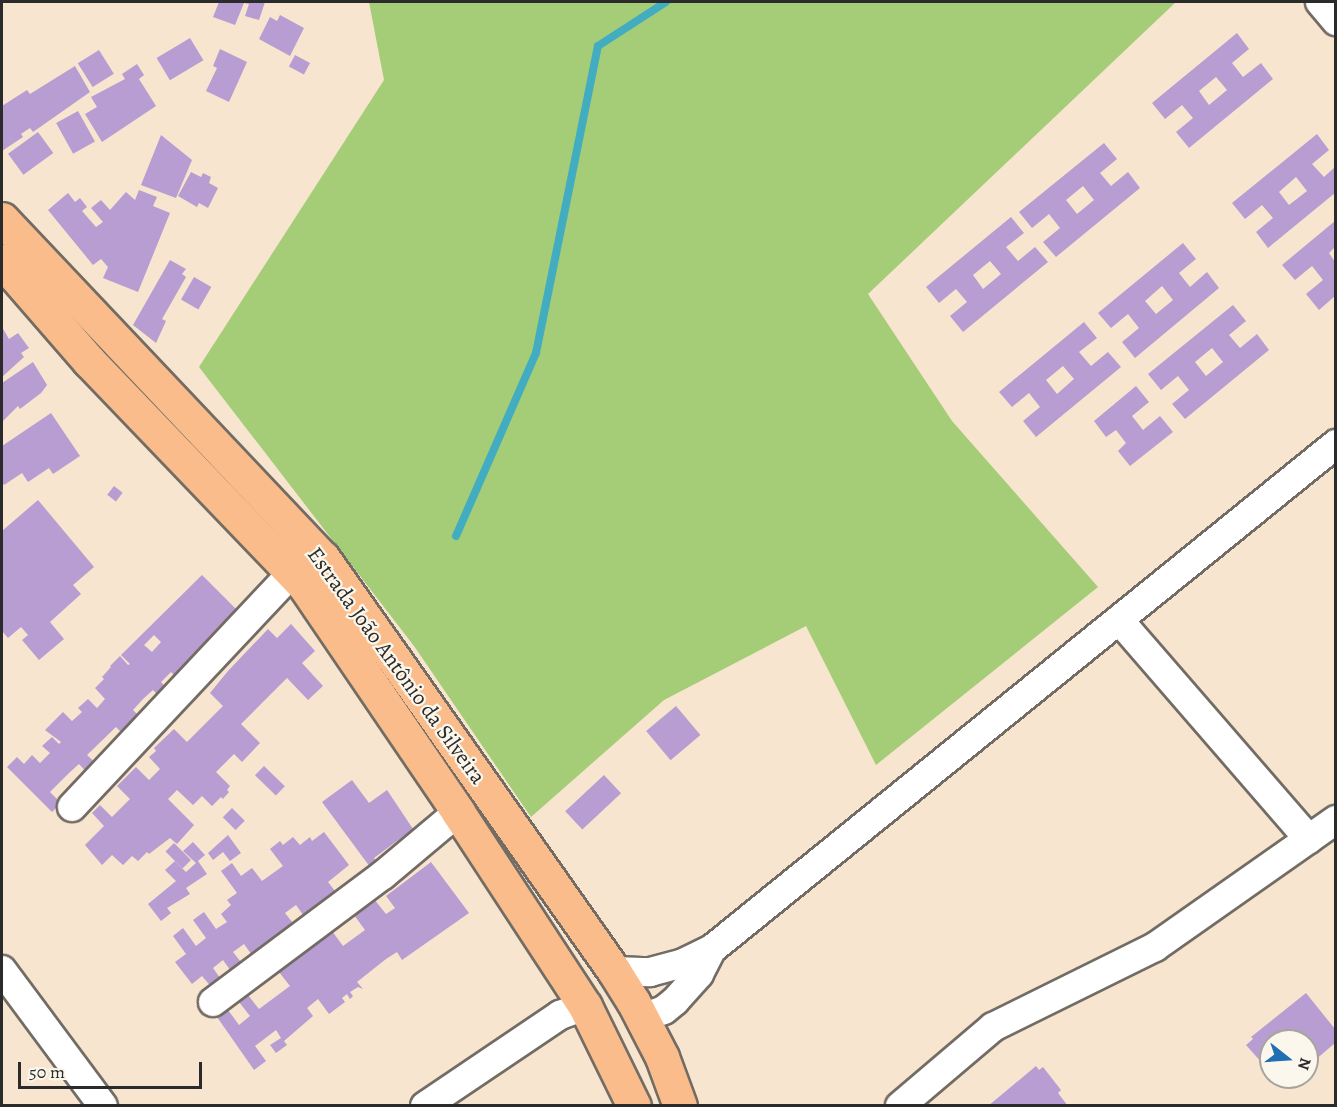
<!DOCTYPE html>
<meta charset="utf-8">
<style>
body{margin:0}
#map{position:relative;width:1337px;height:1107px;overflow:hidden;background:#f7e5cf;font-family:Alegreya,serif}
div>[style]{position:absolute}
.green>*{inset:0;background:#a5cd77}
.stream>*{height:8px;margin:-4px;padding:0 4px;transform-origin:4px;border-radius:4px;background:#42adc1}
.building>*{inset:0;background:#b79dd1;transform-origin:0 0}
.roads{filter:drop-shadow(2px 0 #726c64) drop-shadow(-2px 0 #726c64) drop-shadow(0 2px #726c64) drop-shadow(0 -2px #726c64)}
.minor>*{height:28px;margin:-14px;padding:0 14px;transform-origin:14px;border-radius:14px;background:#fff}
.major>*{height:33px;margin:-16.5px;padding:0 16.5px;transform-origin:16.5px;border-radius:16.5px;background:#f9bc8a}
span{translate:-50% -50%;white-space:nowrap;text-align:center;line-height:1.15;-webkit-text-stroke:4.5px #fbf7ec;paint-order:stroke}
.street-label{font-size:22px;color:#2b2b2b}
.frame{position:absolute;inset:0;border:3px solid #2b2b2b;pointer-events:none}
.north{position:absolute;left:1259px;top:1029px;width:60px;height:60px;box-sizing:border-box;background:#fbf7ec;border:2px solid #a8a59f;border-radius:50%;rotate:107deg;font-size:16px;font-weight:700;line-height:24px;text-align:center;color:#2b2b2b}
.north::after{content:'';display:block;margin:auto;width:21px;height:27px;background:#1f6fb2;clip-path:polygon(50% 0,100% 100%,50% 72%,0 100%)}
.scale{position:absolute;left:18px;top:1062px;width:184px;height:27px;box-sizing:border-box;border:3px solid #2b2b2b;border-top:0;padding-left:8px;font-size:18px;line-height:21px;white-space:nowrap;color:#2b2b2b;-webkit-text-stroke:4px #fbf7ec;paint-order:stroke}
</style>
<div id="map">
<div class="green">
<div style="clip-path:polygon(369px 2px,1176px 2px,868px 294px,952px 421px,1098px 587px,876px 765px,806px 626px,664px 700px,531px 817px,414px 646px,199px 367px,384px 80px)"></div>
</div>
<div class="stream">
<div style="left:456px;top:536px;width:200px;rotate:-66.4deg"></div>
<div style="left:536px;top:353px;width:313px;rotate:-78.6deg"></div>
<div style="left:598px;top:46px;width:81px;rotate:-32.9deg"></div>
</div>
<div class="building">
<div style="clip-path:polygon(219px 2px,265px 2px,259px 20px,245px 16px,249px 4px,244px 3px,235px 25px,213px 17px)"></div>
<div style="clip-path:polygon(280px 15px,304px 28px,290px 56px,259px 39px,270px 17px,277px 21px)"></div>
<div style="clip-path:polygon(evenodd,1237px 33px,1249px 49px,1232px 63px,1243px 77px,1261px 63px,1273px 79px,1189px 148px,1176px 132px,1193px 118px,1182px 105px,1165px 119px,1152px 103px,1237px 33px,1216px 77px,1227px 90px,1209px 105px,1199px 91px,1216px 77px)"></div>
<div style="left:190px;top:38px;width:26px;height:39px;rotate:59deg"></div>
<div style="clip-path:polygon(220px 49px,247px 62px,229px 102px,206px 91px,217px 68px,213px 66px)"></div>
<div style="left:99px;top:50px;width:28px;height:25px;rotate:58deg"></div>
<div style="left:295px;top:55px;width:17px;height:13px;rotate:28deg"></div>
<div style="clip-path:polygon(137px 64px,144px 75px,139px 79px,156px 106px,102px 142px,85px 114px,97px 107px,91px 97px,125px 79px,122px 74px)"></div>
<div style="clip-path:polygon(75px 66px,90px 92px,33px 132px,30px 128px,21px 134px,23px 137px,2px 151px,2px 106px,27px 90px,30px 94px)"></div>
<div style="left:78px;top:111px;width:35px;height:25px;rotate:61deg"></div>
<div style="left:38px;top:132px;width:26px;height:37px;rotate:54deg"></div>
<div style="clip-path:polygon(evenodd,1317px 134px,1329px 150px,1312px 164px,1324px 177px,1335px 167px,1335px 193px,1268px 248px,1256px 232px,1273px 218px,1262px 205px,1245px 219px,1232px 203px,1317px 134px,1296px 177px,1307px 191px,1289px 205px,1279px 192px,1296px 177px)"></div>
<div style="clip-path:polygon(161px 135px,192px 160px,176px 198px,141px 185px)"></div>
<div style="clip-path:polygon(evenodd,1104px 143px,1117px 159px,1100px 173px,1111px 186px,1128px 172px,1140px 188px,1056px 257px,1043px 242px,1060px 228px,1049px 214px,1032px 228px,1019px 212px,1104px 143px,1083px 186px,1094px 200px,1077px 214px,1066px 200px,1083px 186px)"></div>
<div style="clip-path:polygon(191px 172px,201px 177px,203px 173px,211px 177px,209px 183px,218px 188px,208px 208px,199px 203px,197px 207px,178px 196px)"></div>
<div style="clip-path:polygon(139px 190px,157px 197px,153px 206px,170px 213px,138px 292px,103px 278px,108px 267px,101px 259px,93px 265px,48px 210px,68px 193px,75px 202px,80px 198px,87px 207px,82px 211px,96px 227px,103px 222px,91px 208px,101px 200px,110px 210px,126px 192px,135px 200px)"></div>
<div style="clip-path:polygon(evenodd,1011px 217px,1024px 233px,1006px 247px,1018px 261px,1035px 247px,1048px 262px,963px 332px,950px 316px,967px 302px,956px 289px,939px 303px,926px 287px,1011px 217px,990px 261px,1001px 274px,983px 289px,973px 275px,990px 261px)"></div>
<div style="clip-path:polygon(1335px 221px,1335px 247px,1329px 253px,1335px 262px,1335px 296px,1319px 310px,1306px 294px,1323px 280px,1312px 266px,1295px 280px,1282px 265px)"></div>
<div style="clip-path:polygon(evenodd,1183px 243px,1196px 259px,1179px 273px,1190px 287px,1207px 272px,1219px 288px,1135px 358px,1122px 342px,1139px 328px,1128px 314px,1111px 328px,1098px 313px,1183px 243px,1162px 286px,1173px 300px,1156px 314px,1145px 301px,1162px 286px)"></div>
<div style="clip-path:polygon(170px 260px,186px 269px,182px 274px,186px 277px,162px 319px,166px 321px,156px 343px,133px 325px)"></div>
<div style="left:194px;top:277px;width:20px;height:26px;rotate:30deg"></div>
<div style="clip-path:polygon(evenodd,1233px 305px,1246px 321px,1229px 335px,1240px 348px,1257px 334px,1269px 350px,1185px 419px,1172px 404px,1189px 390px,1178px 376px,1161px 390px,1148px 374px,1233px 305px,1212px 348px,1223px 362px,1206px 376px,1195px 362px,1212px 348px)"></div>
<div style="clip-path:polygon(evenodd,1084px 322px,1097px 338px,1079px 352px,1091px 366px,1108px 352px,1121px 367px,1036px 437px,1023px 421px,1040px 407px,1029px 393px,1012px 407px,999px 392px,1084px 322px,1063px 366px,1074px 379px,1057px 394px,1046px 380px,1063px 366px)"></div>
<div style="clip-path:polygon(2px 327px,9px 339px,18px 333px,29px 348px,21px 353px,24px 357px,2px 377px)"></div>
<div style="clip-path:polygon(33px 362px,47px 385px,41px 393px,20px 409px,18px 406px,2px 422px,2px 383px)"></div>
<div style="clip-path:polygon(1136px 386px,1149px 402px,1132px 416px,1143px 430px,1160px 416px,1173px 432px,1130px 466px,1118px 451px,1126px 443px,1116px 430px,1106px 437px,1094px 421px)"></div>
<div style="clip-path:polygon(51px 413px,80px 456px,53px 474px,49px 468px,28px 482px,22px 473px,4px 485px,2px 482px,2px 446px)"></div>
<div style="left:114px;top:486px;width:11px;height:11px;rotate:38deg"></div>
<div style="clip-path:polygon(38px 500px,94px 567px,73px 585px,81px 594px,50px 622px,64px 639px,39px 660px,22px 640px,28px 635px,21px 627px,8px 638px,2px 631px,2px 531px)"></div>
<div style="clip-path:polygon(evenodd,202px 575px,245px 618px,183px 684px,171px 672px,161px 682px,173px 694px,165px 702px,153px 690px,143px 699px,133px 710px,145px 722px,128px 739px,116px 727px,87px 755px,100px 767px,91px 777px,79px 764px,69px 773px,50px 792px,61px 803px,52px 812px,7px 767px,17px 757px,24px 764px,32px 755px,40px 763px,50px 753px,42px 746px,52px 737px,59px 744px,61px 742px,45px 730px,63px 712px,72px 721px,82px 712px,78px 708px,88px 699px,97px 708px,105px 699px,95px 688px,104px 679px,102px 677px,111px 667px,110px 666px,120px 656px,128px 665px,130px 664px,121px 655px,202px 575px,154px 635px,161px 642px,152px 652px,144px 645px,154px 635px)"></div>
<div style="clip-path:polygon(291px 624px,315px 651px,302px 663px,323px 686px,308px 700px,287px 678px,241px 724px,260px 743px,242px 762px,234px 754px,216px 772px,230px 786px,227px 790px,229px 792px,223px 799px,221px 797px,212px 806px,202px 796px,193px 805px,177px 790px,168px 799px,194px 825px,177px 844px,170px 838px,149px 854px,147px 852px,138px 861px,132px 856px,123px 865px,112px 855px,102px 865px,85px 845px,104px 826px,92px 813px,100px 805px,112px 817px,130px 799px,117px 786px,136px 767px,149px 780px,160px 769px,149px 757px,156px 751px,154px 748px,174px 729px,187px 742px,223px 706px,210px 693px,228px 671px,268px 629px,277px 638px)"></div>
<div style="left:676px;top:706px;width:38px;height:39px;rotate:50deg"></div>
<div style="left:264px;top:766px;width:29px;height:13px;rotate:44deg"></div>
<div style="left:604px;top:775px;width:25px;height:53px;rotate:47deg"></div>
<div style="clip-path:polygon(352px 780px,369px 803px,387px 790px,413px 829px,374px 858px,380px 866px,373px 871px,322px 802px)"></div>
<div style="left:232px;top:808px;width:18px;height:13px;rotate:45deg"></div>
<div style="clip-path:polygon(324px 832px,349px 865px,328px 882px,338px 895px,306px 919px,296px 905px,285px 913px,296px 927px,274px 942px,273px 940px,254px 958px,244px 944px,233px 952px,244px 966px,233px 974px,223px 960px,213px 968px,223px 982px,213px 989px,202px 976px,192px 984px,175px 962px,186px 954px,173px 936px,183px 928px,196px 946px,206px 938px,193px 920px,204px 912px,216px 929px,227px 922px,221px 914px,231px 905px,227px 900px,237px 893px,221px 871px,232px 863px,241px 876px,252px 868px,262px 881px,283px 866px,270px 849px,280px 841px,283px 845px,293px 837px,300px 845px,310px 837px,312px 841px)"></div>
<div style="clip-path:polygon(228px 835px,241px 853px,230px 861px,223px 852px,213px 860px,208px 853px)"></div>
<div style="clip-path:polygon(193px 842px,205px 855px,198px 861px,207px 874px,186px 888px,190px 894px,167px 908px,171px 913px,161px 921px,148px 904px,176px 881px,165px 870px,175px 861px,186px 872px,196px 863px,183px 851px)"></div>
<div style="left:174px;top:843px;width:24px;height:12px;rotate:45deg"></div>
<div style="clip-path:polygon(431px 862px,469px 913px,402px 960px,397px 952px,386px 959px,357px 982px,363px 989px,358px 987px,350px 992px,353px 996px,350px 999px,347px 994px,342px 998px,345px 1002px,329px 1014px,318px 999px,307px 1008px,313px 1016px,284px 1041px,287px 1045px,276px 1053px,270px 1045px,281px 1038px,276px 1030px,255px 1046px,266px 1061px,254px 1070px,217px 1017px,228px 1010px,239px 1025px,250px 1016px,239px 1002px,248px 995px,259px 1009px,290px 986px,279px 972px,332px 931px,343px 946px,365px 930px,354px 915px,374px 899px,386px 914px,395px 908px,386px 896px)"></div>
<div style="clip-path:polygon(1306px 993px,1335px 1029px,1335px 1043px,1307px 1067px,1307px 1041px,1271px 1041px,1271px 1073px,1246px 1045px,1253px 1039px,1251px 1037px)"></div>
<div style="clip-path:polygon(1036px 1066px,1039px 1070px,1043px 1067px,1061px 1090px,1058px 1093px,1068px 1106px,988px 1106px)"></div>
</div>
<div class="roads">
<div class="minor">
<div style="left:1320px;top:2px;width:25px;rotate:50deg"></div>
<div style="left:1119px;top:620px;width:290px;rotate:49.1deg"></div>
<div style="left:72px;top:807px;width:321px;rotate:-46.8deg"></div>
<div style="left:2px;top:970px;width:169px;rotate:53.4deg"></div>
<div style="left:614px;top:971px;width:36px;rotate:2deg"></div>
<div style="left:650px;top:972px;width:34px;rotate:-15deg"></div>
<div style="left:683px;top:963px;width:32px;rotate:-26deg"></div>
<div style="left:712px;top:949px;width:803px;rotate:-38.98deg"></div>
<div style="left:213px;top:1002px;width:212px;rotate:-36.8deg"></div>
<div style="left:383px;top:875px;width:98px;rotate:-40deg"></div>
<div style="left:642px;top:1018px;width:23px;rotate:-20deg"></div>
<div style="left:664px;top:1010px;width:14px;rotate:-39deg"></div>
<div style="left:675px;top:1001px;width:36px;rotate:-48deg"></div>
<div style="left:699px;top:974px;width:28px;rotate:-63deg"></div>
<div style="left:425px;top:1106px;width:163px;rotate:-34deg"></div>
<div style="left:560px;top:1015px;width:27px;rotate:-20deg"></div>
<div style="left:900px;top:1106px;width:122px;rotate:-40.3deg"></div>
<div style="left:993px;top:1027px;width:181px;rotate:-26.3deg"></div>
<div style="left:1155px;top:947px;width:221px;rotate:-35.1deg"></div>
</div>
<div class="major">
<div style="left:2px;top:219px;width:467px;rotate:46.6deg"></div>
<div style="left:323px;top:558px;width:505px;rotate:54.83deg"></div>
<div style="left:614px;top:971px;width:36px;rotate:58deg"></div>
<div style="left:633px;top:1001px;width:63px;rotate:62.6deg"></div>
<div style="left:662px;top:1057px;width:52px;rotate:69.8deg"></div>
<div style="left:2px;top:261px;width:133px;rotate:49deg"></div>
<div style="left:89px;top:361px;width:310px;rotate:46.2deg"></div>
<div style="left:304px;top:585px;width:274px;rotate:55.8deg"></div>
<div style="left:458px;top:812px;width:232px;rotate:56.8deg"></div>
<div style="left:585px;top:1006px;width:111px;rotate:63.9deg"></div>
</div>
</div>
<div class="street-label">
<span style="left:396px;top:666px;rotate:54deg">Estrada João Antônio da Silveira</span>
</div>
<div class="frame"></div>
<div class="north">N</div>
<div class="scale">50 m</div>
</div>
